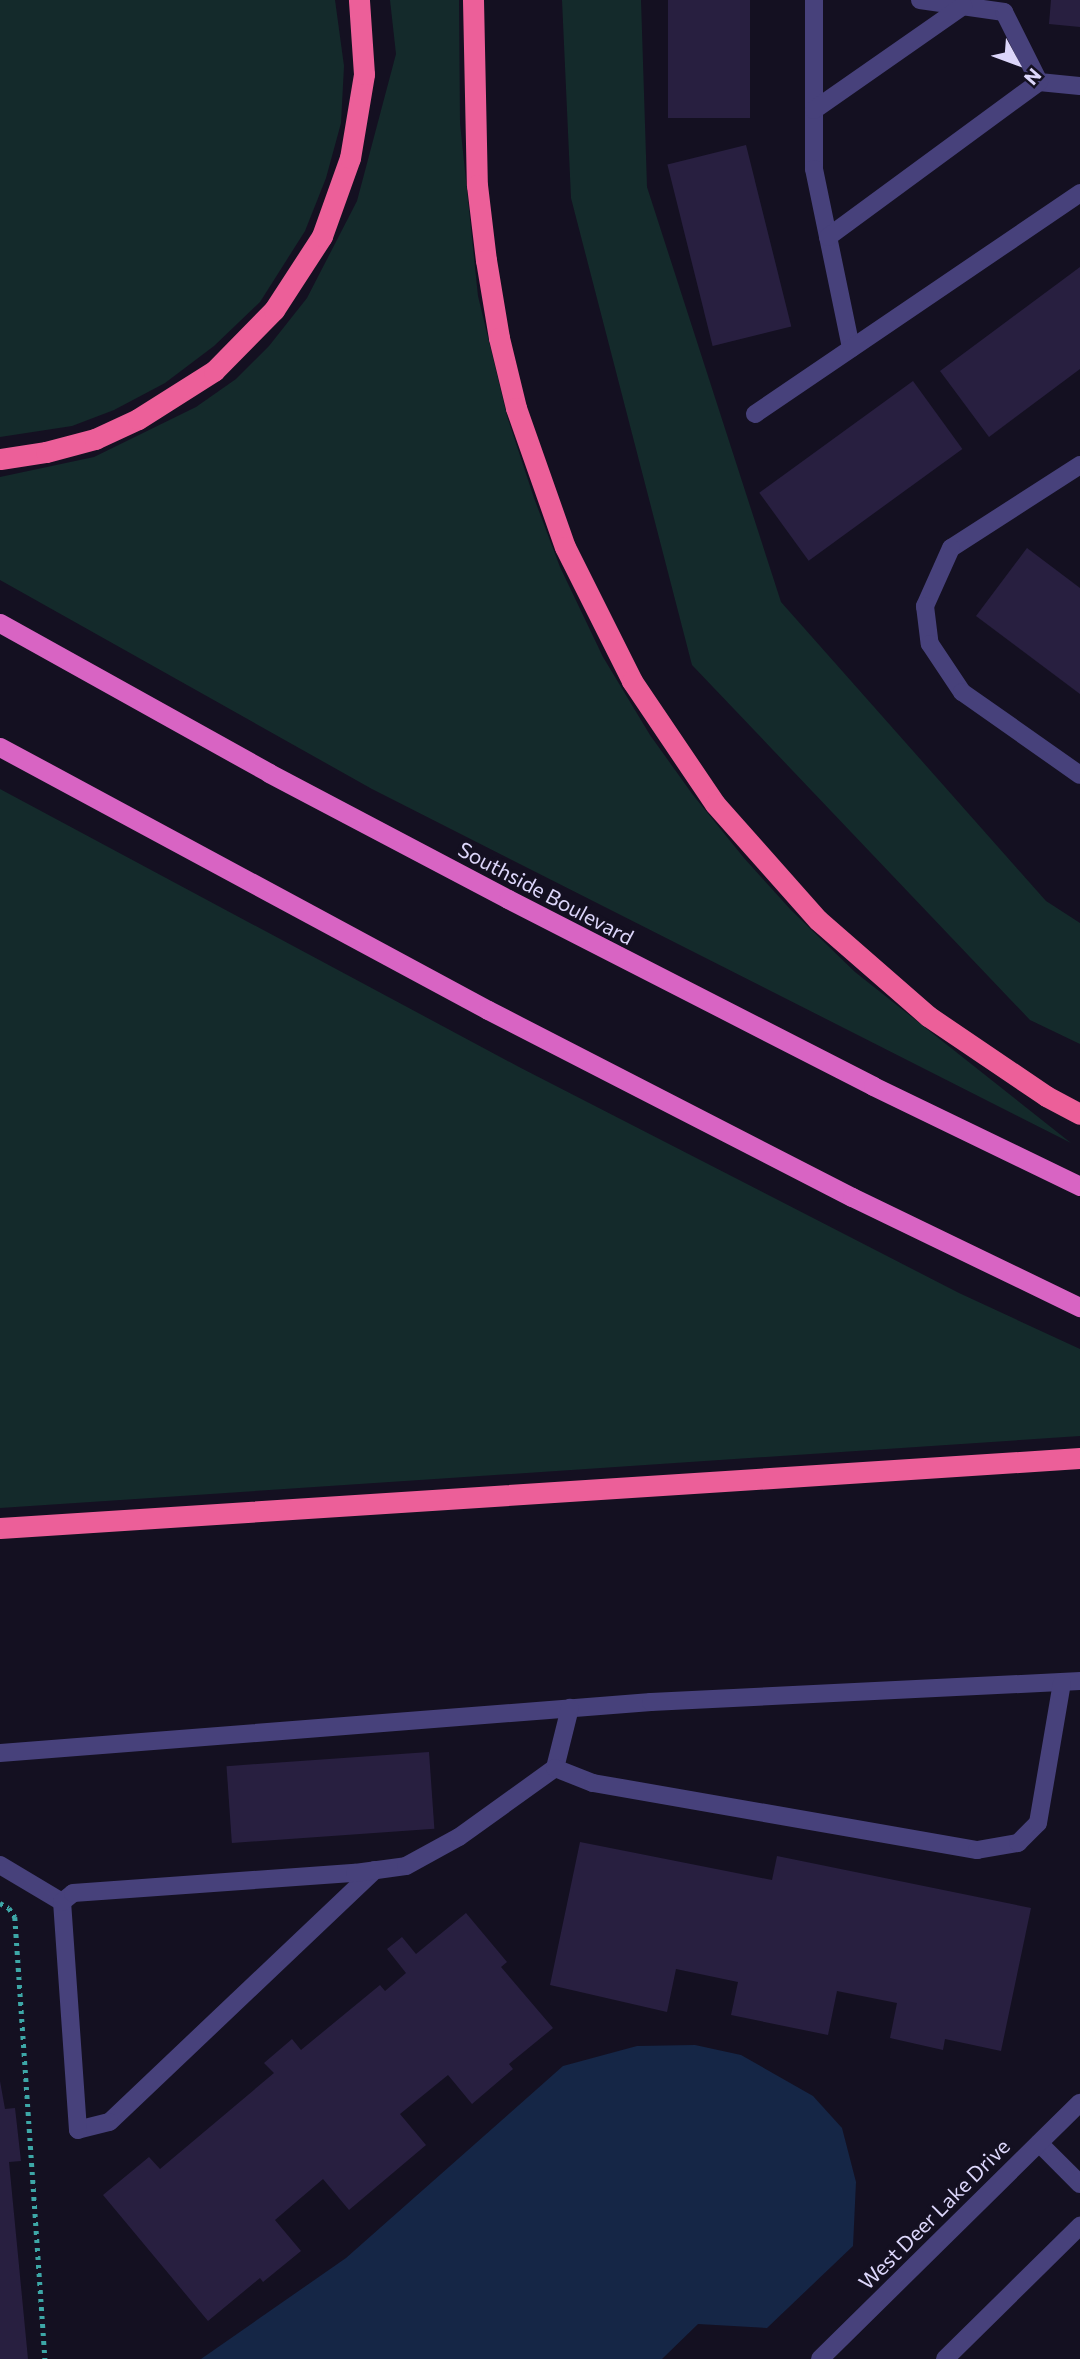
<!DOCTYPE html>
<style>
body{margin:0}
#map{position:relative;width:1080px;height:2359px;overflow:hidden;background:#141021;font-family:Commissioner,sans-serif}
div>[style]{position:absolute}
.green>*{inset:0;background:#142a2b}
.water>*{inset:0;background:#152646}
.building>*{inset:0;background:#281f40;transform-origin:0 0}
.path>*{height:4.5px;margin-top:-2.25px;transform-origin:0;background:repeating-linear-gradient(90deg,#3da7a7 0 3.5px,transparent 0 8.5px)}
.service>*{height:18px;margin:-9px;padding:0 9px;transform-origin:9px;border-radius:9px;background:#47417b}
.tertiary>*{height:18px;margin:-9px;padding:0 9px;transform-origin:9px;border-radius:9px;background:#47417b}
.trunk>*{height:19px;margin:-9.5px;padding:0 9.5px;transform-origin:9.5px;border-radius:9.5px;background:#d864c3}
.motorway>*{height:21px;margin:-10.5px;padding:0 10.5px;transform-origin:10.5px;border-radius:10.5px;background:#ec5f99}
span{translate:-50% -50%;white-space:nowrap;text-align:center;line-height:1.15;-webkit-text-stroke:7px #141021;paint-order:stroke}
.street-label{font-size:21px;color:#dcd6fa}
.north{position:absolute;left:982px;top:28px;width:70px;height:70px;-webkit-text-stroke:5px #141021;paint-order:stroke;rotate:131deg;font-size:19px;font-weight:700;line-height:28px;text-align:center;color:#dcd6fa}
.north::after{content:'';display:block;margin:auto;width:24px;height:32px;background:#dcd6fa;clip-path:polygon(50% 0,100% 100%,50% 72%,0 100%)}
</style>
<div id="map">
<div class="green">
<div style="clip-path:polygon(0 0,335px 0,344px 66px,341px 123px,326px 178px,305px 231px,260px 302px,214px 346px,165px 383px,114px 410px,72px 426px,0 437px)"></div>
<div style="clip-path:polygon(390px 0,459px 0,460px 123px,478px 296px,507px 416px,534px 498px,560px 567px,603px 657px,650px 735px,693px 795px,744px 858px,791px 910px,855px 972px,1071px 1143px,372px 789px,0 580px,0 477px,94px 457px,196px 407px,236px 379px,269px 346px,307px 298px,357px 201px,396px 54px)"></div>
<div style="clip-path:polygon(562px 0,641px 0,647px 187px,781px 602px,1046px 901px,1080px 923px,1080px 1044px,1030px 1020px,692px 665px,571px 198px)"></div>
<div style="clip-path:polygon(0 789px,519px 1067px,959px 1293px,1080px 1349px,1080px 1436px,0 1508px)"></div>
</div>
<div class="water">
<div style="clip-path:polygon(695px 2045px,741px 2055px,813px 2096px,842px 2128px,856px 2182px,853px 2246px,767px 2328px,698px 2324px,662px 2359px,201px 2359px,346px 2258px,563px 2066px,637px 2046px)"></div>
</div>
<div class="building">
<div style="left:668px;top:0;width:82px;height:118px"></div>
<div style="clip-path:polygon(1051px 0,1080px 0,1080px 27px,1049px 24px)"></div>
<div style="left:746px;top:145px;width:187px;height:81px;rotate:76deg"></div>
<div style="clip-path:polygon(1080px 267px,1080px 369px,989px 437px,940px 371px)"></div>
<div style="left:913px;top:381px;width:84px;height:190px;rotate:54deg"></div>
<div style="clip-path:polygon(1027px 548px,1080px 588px,1080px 694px,976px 616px)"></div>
<div style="left:429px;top:1752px;width:77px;height:203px;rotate:86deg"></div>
<div style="clip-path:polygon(580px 1842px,772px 1880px,777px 1856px,1031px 1908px,1001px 2051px,945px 2039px,943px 2050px,890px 2038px,897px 2003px,837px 1991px,828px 2035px,731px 2015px,738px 1982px,676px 1969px,667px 2012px,550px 1985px)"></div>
<div style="clip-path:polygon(466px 1913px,507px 1962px,501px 1967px,553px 2028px,509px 2064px,513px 2069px,472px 2104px,448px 2075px,400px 2114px,426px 2145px,349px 2210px,323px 2179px,275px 2220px,301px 2251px,263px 2282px,260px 2278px,208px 2321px,103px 2195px,149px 2157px,160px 2169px,274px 2073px,264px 2063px,292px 2039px,301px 2050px,380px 1985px,385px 1991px,406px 1973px,387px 1949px,402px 1937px,416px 1954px)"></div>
<div style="clip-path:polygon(0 2081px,5px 2109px,15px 2108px,21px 2161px,9px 2162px,28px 2359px,0 2359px)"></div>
</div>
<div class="path">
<div style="left:0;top:1903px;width:10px;rotate:29deg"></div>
<div style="left:9px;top:1908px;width:11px;rotate:56deg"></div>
<div style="left:15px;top:1917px;width:443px;rotate:86.1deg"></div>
</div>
<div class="service">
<div style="left:814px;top:0;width:169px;rotate:90deg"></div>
<div style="left:814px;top:169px;width:183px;rotate:78.3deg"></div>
<div style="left:920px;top:0;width:85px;rotate:8.1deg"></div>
<div style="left:1004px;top:12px;width:78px;rotate:63.4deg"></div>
<div style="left:1039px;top:82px;width:41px;rotate:5.6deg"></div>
<div style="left:814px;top:110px;width:182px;rotate:-34.9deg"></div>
<div style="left:828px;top:237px;width:262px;rotate:-36.3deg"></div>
<div style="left:755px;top:414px;width:393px;rotate:-34.2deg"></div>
<div style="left:1080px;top:465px;width:153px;rotate:147.2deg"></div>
<div style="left:951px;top:548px;width:64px;rotate:114.1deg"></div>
<div style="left:925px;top:606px;width:38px;rotate:83deg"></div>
<div style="left:930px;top:644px;width:58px;rotate:56.3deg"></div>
<div style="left:962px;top:692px;width:144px;rotate:35.1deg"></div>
<div style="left:0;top:1753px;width:653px;rotate:-4.48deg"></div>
<div style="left:651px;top:1702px;width:430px;rotate:-2.8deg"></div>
<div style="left:555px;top:1768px;width:62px;rotate:-76deg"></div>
<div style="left:0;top:1865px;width:72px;rotate:30.8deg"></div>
<div style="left:375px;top:1870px;width:366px;rotate:136.5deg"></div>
<div style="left:109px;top:2122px;width:32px;rotate:166deg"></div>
<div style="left:78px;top:2130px;width:229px;rotate:-94deg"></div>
<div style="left:62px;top:1902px;width:14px;rotate:-39deg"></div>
<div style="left:73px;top:1893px;width:283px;rotate:-4.1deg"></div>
<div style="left:355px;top:1873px;width:51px;rotate:-7.8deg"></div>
<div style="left:406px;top:1866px;width:60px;rotate:-28.7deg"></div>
<div style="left:459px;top:1837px;width:118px;rotate:-35.7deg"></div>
<div style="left:555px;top:1768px;width:41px;rotate:21.5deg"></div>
<div style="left:593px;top:1783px;width:390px;rotate:9.9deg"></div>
<div style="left:977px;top:1850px;width:42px;rotate:-9.7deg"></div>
<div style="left:1018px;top:1843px;width:28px;rotate:-45deg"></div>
<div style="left:1038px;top:1823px;width:142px;rotate:-80.3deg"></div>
</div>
<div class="tertiary">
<div style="left:1039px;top:2143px;width:58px;rotate:45deg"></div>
<div style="left:820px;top:2359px;width:365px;rotate:-44.6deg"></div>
<div style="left:945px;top:2359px;width:190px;rotate:-44.6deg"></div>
</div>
<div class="trunk">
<div style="left:0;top:623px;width:308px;rotate:29.1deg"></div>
<div style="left:269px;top:773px;width:270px;rotate:27.8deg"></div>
<div style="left:508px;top:899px;width:410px;rotate:27.1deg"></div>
<div style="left:873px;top:1086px;width:230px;rotate:25.8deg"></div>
<div style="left:0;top:747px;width:554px;rotate:28.32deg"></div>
<div style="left:488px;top:1010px;width:409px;rotate:27.2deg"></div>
<div style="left:852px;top:1197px;width:253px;rotate:25.8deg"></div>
</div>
<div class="motorway">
<div style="left:473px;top:0;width:185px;rotate:88.8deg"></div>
<div style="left:477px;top:185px;width:76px;rotate:83.2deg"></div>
<div style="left:486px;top:260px;width:79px;rotate:80.5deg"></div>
<div style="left:499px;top:338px;width:72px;rotate:76.3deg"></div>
<div style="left:516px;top:408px;width:147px;rotate:70.6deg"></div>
<div style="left:565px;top:547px;width:150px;rotate:63.4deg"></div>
<div style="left:632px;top:681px;width:148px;rotate:56deg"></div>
<div style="left:715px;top:804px;width:155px;rotate:48.4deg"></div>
<div style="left:818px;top:920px;width:146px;rotate:41.1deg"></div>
<div style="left:928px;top:1016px;width:143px;rotate:34.1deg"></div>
<div style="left:1046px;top:1096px;width:38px;rotate:28deg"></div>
<div style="left:0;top:459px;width:47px;rotate:-8.7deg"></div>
<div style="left:46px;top:452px;width:51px;rotate:-14.9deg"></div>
<div style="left:95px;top:439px;width:47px;rotate:-24.9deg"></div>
<div style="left:138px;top:419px;width:90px;rotate:-32.3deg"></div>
<div style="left:214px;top:371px;width:86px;rotate:-45.5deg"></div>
<div style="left:274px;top:310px;width:88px;rotate:-57deg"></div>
<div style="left:322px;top:236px;width:83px;rotate:-70.3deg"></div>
<div style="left:350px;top:158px;width:85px;rotate:-80.5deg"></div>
<div style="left:364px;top:74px;width:74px;rotate:-93.9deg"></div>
<div style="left:0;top:1528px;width:1082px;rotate:-3.71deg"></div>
</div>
<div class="street-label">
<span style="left:546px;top:893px;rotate:28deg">Southside Boulevard</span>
<span style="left:934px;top:2214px;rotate:-45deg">West Deer Lake Drive</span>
</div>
<div class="north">N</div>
</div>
